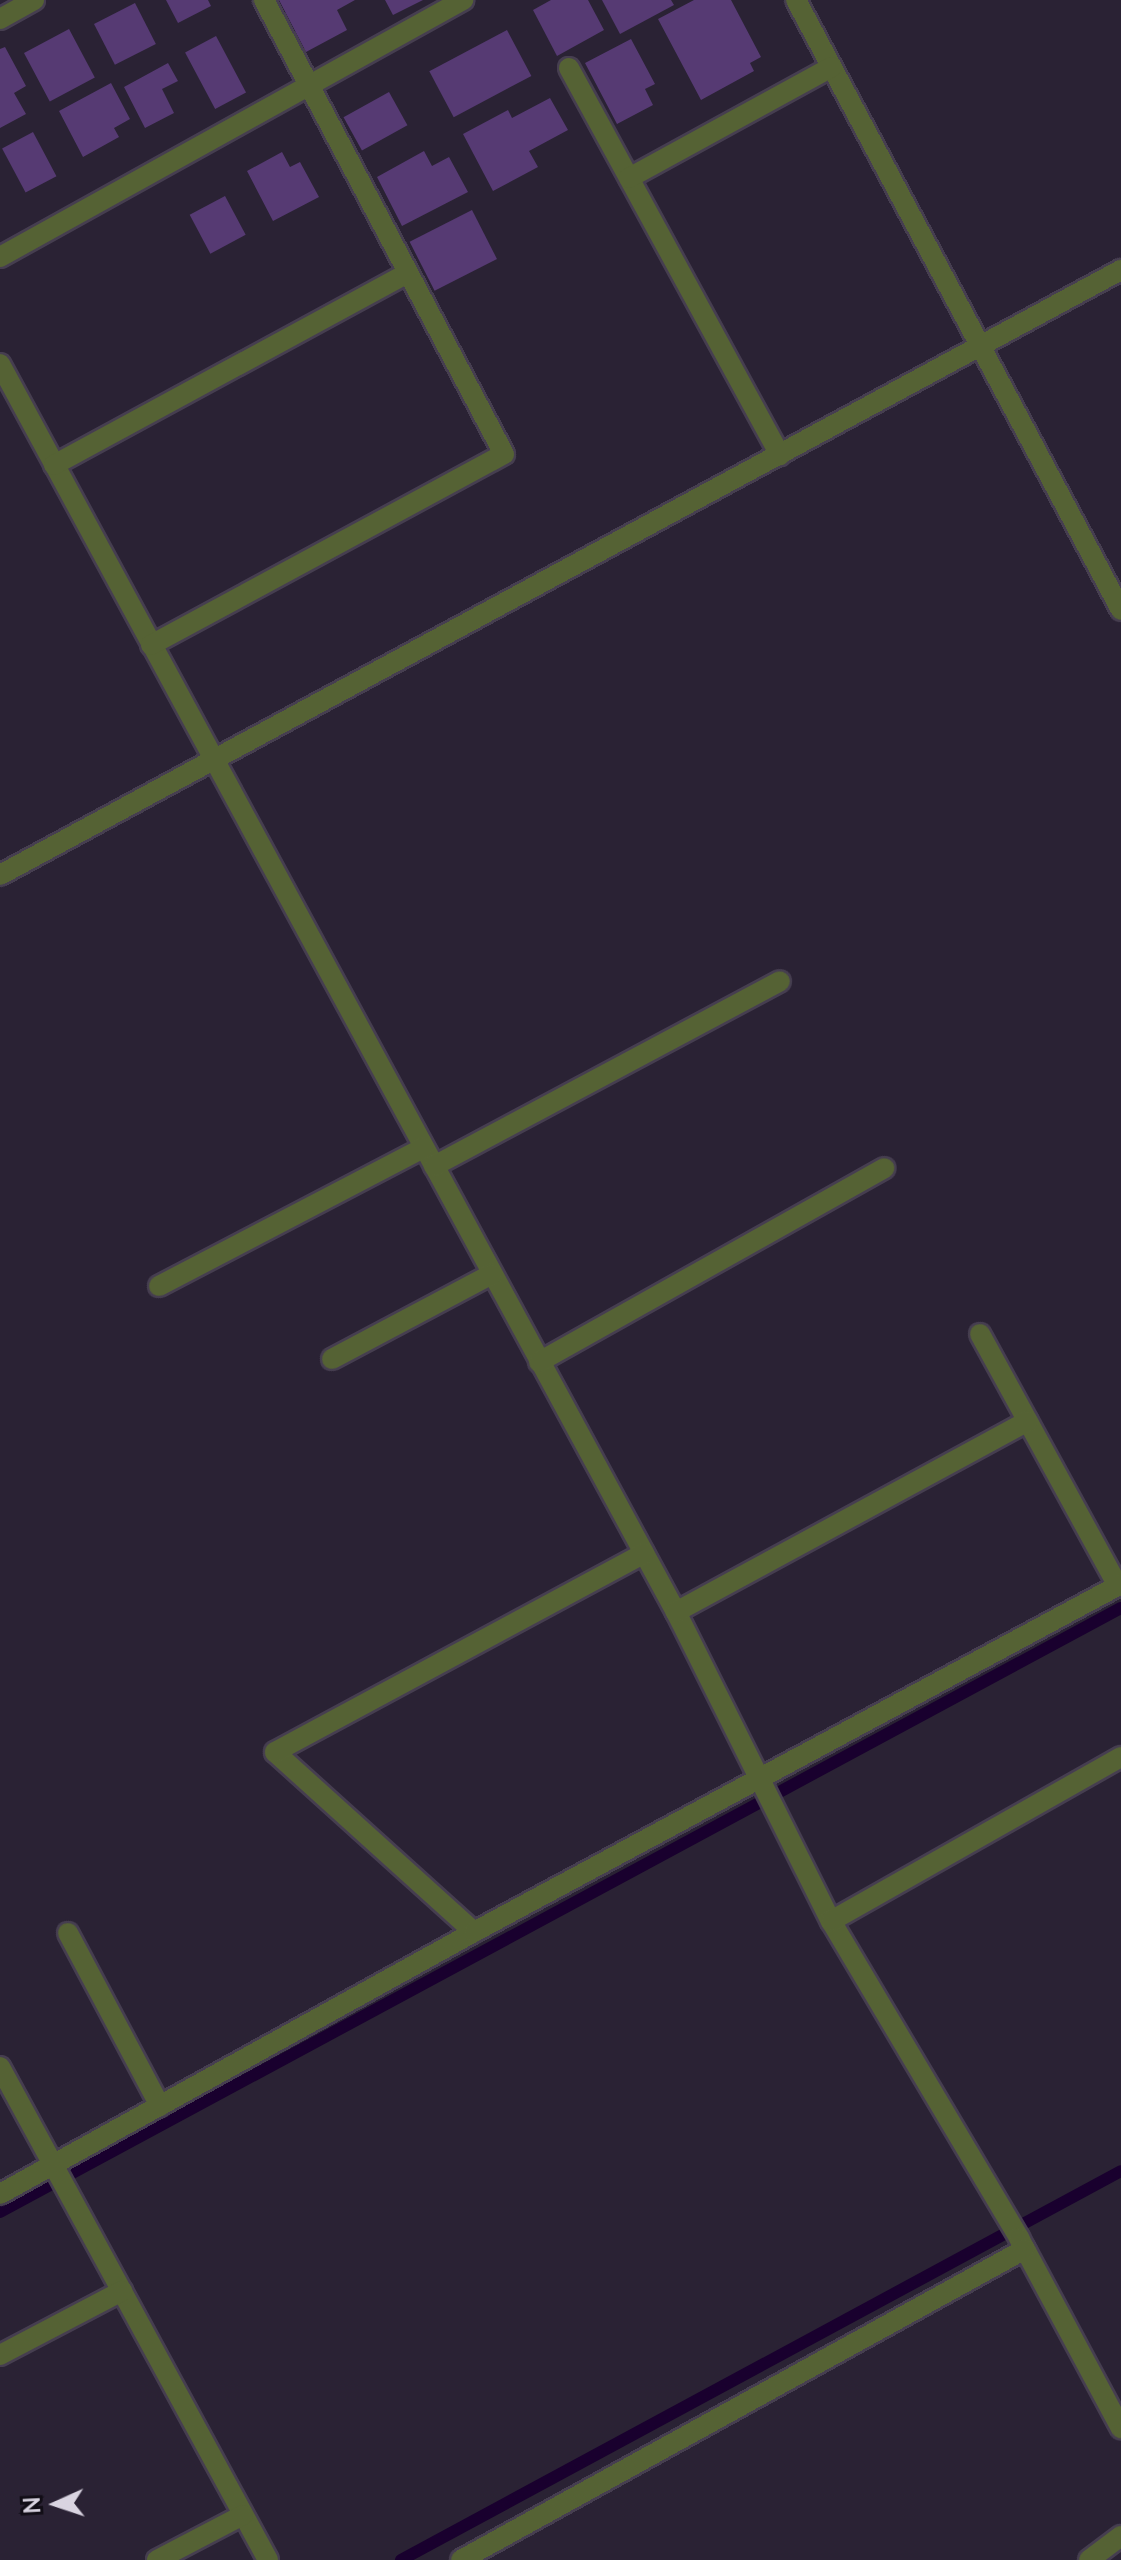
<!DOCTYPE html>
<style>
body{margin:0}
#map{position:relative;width:1121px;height:2560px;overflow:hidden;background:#2a2234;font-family:Lato,sans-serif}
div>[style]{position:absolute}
.stream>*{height:12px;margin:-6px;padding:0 6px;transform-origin:6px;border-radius:6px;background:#19002e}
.building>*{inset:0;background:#563a73;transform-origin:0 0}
.roads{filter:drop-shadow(2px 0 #463e50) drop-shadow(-2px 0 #463e50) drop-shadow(0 2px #463e50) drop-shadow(0 -2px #463e50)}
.minor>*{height:20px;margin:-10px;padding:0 10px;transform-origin:10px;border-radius:10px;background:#556234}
span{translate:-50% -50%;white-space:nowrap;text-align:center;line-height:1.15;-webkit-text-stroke:7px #110d16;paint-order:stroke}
.north{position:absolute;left:16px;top:2464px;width:80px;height:80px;-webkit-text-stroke:6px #110d16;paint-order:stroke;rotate:267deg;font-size:22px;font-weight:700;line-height:32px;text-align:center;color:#d9d4e1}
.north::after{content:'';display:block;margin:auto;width:28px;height:36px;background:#d9d4e1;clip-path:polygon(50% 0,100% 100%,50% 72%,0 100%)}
</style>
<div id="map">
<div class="stream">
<div style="left:0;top:2212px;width:1273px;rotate:-28.32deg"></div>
<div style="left:401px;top:2560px;width:818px;rotate:-28.38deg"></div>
</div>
<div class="building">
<div style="clip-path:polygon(166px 0,208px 0,211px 6px,178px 23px)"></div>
<div style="clip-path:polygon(279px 0,355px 0,337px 10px,347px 30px,306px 52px)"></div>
<div style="clip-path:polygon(385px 0,423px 0,393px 15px)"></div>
<div style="clip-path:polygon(551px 0,588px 0,604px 30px,557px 56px,533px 10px)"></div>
<div style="clip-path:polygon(602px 0,671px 0,674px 5px,620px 34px)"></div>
<div style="clip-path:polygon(694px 0,731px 0,761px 57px,750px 63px,754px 71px,701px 100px,658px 19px)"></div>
<div style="left:135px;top:3px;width:46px;height:46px;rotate:63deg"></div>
<div style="left:69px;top:29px;width:55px;height:51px;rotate:62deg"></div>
<div style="left:507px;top:30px;width:52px;height:88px;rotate:62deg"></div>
<div style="left:216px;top:36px;width:64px;height:35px;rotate:62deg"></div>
<div style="clip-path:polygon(631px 39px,655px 84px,645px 89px,653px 105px,617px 124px,585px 63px)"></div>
<div style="clip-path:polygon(5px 47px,26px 86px,14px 93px,26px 114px,0 128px,0 49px)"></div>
<div style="clip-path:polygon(168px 63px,178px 81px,162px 89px,174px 113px,145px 128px,124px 87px)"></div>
<div style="clip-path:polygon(111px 83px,130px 119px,114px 128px,119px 137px,83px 157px,59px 111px)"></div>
<div style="left:389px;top:92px;width:38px;height:52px;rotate:61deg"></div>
<div style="clip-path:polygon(550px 98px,568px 130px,529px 151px,538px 167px,493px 191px,463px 134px,508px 110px,512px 118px)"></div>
<div style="left:33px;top:132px;width:50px;height:35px;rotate:62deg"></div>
<div style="clip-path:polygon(424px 151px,432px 166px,449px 157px,468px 192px,402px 226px,377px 177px)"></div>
<div style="clip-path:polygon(282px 152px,290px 167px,300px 162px,319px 197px,273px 221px,247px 171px)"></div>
<div style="left:225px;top:196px;width:44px;height:40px;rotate:62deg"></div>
<div style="left:472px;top:210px;width:55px;height:70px;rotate:63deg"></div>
</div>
<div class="roads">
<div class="minor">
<div style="left:796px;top:0;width:691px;rotate:61.95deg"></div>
<div style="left:0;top:19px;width:39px;rotate:-29deg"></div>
<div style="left:569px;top:68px;width:441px;rotate:61.4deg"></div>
<div style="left:629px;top:178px;width:231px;rotate:-28.7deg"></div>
<div style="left:0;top:257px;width:530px;rotate:-29.03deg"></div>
<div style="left:0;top:364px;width:1419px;rotate:61.56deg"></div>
<div style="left:676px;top:1612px;width:346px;rotate:63.4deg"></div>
<div style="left:831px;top:1921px;width:369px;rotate:59.3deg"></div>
<div style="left:1019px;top:2238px;width:216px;rotate:61.8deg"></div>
<div style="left:54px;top:465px;width:403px;rotate:-28.5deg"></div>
<div style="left:151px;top:645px;width:401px;rotate:-28.4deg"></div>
<div style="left:504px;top:454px;width:514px;rotate:-117.86deg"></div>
<div style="left:0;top:875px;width:1274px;rotate:-28.36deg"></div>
<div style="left:434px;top:1166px;width:392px;rotate:-28.1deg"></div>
<div style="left:159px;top:1286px;width:298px;rotate:-27.6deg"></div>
<div style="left:980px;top:1334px;width:287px;rotate:61.3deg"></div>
<div style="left:332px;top:1359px;width:181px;rotate:-28deg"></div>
<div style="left:539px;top:1362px;width:396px;rotate:-29.3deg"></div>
<div style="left:676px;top:1612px;width:400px;rotate:-28.5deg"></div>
<div style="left:831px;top:1921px;width:333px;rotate:-29.5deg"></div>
<div style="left:474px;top:1932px;width:268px;rotate:-137.9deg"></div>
<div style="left:275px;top:1752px;width:419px;rotate:-28.3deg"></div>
<div style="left:68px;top:1933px;width:196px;rotate:62deg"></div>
<div style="left:0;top:2067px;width:561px;rotate:61.47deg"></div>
<div style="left:0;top:2194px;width:542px;rotate:-28.93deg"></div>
<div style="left:474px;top:1932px;width:735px;rotate:-28.27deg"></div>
<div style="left:0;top:2355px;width:138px;rotate:-27.7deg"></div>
<div style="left:157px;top:2560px;width:97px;rotate:-27.6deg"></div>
<div style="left:461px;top:2560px;width:644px;rotate:-28.87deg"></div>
<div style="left:1089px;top:2560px;width:40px;rotate:-37deg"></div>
</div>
</div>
<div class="north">N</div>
</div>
